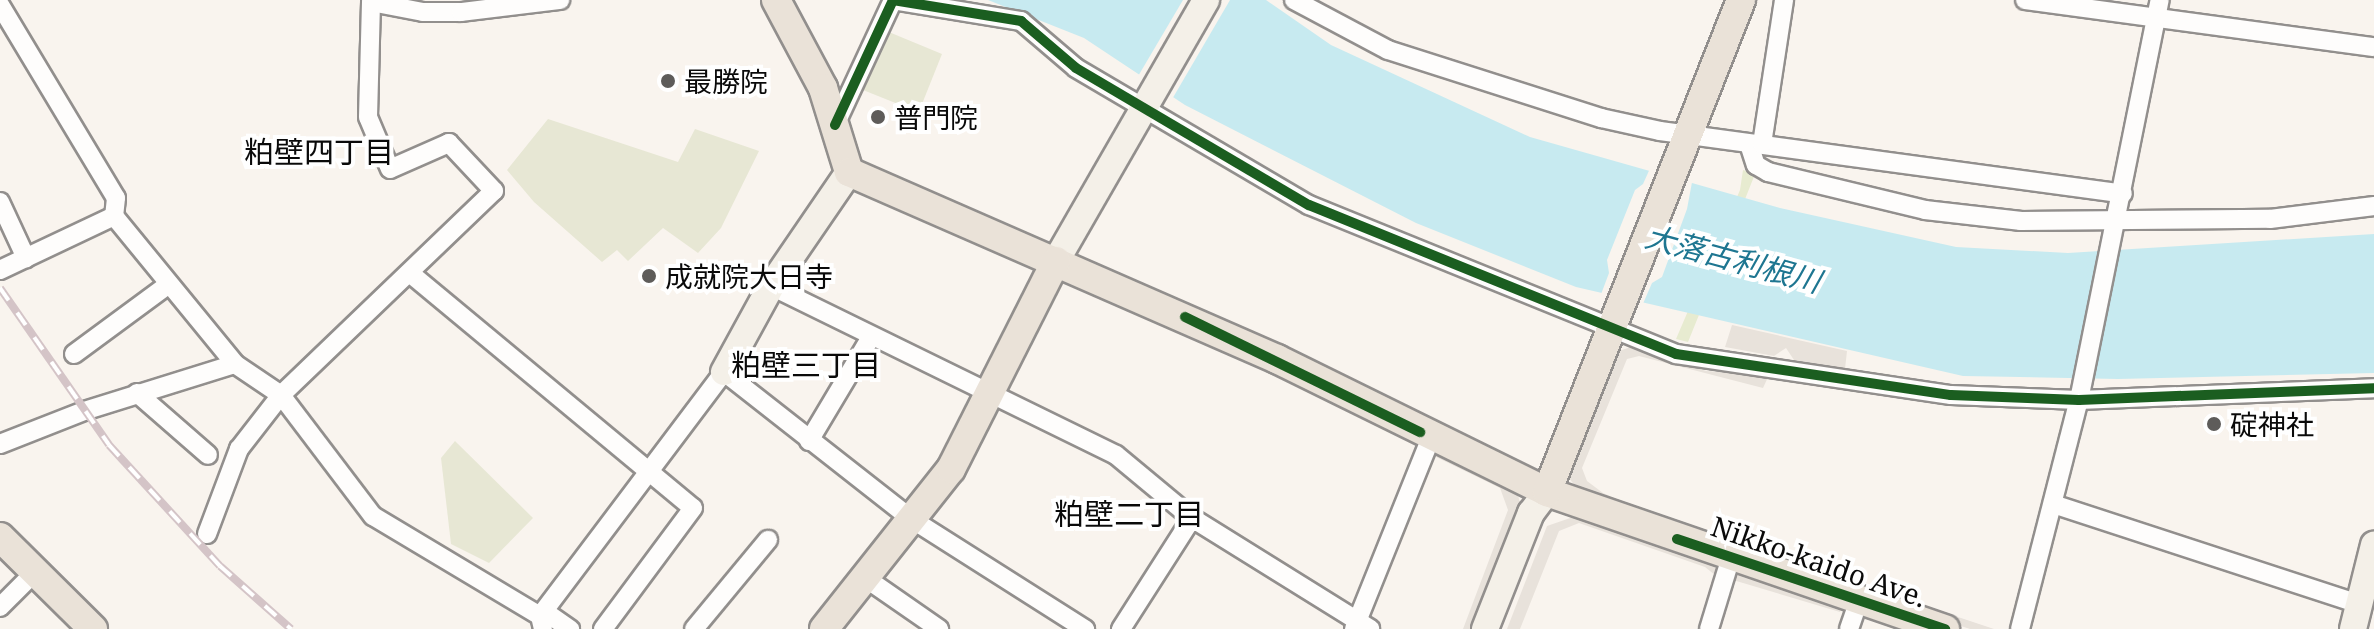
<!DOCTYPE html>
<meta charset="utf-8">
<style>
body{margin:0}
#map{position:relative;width:2374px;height:629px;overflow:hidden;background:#f9f4ee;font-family:"Noto Serif","Noto Sans JP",serif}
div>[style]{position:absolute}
.green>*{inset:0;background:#e7ebd0}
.cemetery>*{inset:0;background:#e7e7d4}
.plaza>*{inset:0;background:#e8e2db}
.water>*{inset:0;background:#c7eaf0}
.pier>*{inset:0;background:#f9f4ee}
.roads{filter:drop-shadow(2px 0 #928f8d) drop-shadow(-2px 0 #928f8d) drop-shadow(0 2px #928f8d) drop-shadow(0 -2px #928f8d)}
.street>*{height:18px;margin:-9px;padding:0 9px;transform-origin:9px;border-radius:9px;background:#fefdfc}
.secondary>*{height:26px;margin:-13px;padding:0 13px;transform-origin:13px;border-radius:13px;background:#f4f0e8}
.primary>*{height:28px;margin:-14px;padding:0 14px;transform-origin:14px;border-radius:14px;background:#eae2d8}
.rail>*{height:8px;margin-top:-4px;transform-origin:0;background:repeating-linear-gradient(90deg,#fff 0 15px,#d4c4c7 0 30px);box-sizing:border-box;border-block:2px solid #d4c4c7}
.cycleway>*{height:10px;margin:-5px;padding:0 5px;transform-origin:5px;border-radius:5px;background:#1b5e20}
.dots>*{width:22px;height:22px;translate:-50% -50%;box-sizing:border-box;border:4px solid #fff;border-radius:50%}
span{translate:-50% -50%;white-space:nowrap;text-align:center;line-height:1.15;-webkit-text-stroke:8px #fff;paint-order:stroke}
.poi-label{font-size:28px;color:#0a0a0a}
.left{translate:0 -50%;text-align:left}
.street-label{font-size:28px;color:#0a0a0a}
.neighbourhood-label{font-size:30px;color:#0a0a0a}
.water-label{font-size:30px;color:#1e7691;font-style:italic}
</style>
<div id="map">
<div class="green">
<div style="clip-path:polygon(1743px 170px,1755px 174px,1703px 305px,1688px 342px,1676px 339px,1740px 190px)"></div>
</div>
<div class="cemetery">
<div style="clip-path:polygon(884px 30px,942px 54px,914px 124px,900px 118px,903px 106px,858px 88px)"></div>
<div style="clip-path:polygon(548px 119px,678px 162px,695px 129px,759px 151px,721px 228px,698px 253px,663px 228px,628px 261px,617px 250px,602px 262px,534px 202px,507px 170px)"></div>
<div style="clip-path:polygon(455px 441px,533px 518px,489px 563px,451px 544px,441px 458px)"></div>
</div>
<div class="plaza">
<div style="clip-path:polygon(1732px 325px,1847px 351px,1845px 369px,1794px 360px,1786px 348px,1774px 356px,1725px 347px)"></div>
<div style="clip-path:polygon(1631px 347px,1706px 371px,1769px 375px,1763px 388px,1639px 356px,1627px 359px,1582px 468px,1587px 481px,1603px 493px,1667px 521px,1579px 491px,1569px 478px,1616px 352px)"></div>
<div style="clip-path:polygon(1438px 452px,1517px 491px,1522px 511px,1479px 629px,1463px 629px,1508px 510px,1500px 488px,1432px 455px)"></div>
<div style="clip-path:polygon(1576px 516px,1707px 561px,1717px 569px,1715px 575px,1705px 567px,1579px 523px,1559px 531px,1520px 629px,1507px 629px,1547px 526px)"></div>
<div style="clip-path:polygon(1813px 570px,1943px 612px,1994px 629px,1970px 629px,1814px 577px)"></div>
<div style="clip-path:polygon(1737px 572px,1842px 607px,1840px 612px,1733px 580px)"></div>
</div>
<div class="water">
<div style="clip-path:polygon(988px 0,1266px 0,1331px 45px,1530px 137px,1780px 208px,1956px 247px,2068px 253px,2374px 234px,2374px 373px,2118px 379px,1963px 376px,1576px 287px,1416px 223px,1185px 105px,1084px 38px)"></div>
</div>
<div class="pier">
<div style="clip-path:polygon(1183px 0,1230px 0,1171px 101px,1137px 78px)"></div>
<div style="clip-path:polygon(1652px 164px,1693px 177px,1687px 209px,1662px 277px,1652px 283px,1642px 306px,1600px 297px,1609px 273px,1607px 260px,1635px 190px,1643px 184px)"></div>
</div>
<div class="roads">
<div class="street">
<div style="left:1294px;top:0;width:106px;rotate:28deg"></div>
<div style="left:1388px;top:50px;width:224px;rotate:17.7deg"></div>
<div style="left:1601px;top:118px;width:60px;rotate:12.4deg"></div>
<div style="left:1660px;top:131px;width:467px;rotate:7.7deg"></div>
<div style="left:2025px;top:0;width:352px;rotate:7.7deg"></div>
<div style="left:0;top:5px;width:225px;rotate:59deg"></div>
<div style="left:116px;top:198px;width:18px;rotate:96deg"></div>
<div style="left:114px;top:216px;width:191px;rotate:50.7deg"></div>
<div style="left:235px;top:364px;width:55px;rotate:34deg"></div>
<div style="left:281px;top:395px;width:152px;rotate:52.8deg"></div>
<div style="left:373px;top:516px;width:195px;rotate:30.9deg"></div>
<div style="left:540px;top:616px;width:13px;rotate:77deg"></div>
<div style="left:835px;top:125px;width:138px;rotate:-65.1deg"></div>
<div style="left:893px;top:0;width:130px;rotate:9.3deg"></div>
<div style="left:1021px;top:21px;width:72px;rotate:40.5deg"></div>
<div style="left:1076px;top:68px;width:270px;rotate:30.5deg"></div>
<div style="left:1309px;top:205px;width:396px;rotate:22.1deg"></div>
<div style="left:1676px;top:354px;width:278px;rotate:8.5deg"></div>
<div style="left:1951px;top:395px;width:128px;rotate:2.2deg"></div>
<div style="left:2079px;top:400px;width:295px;rotate:-2.3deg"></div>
<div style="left:1749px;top:144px;width:22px;rotate:72deg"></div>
<div style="left:1756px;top:165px;width:14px;rotate:30deg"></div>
<div style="left:1768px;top:172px;width:162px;rotate:13.6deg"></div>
<div style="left:1925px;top:210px;width:97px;rotate:6.5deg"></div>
<div style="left:2021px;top:221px;width:249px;rotate:-0.5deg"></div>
<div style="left:2270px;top:219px;width:105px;rotate:-7.1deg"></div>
<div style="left:1762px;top:144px;width:146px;rotate:-81.3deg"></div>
<div style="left:0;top:202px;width:62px;rotate:65.1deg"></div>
<div style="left:0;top:270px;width:126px;rotate:-25.3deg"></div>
<div style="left:411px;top:274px;width:366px;rotate:39.7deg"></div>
<div style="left:693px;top:508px;width:151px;rotate:126.6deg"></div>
<div style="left:771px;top:286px;width:384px;rotate:26.1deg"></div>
<div style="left:1116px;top:455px;width:99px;rotate:39.7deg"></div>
<div style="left:1192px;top:518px;width:210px;rotate:31.9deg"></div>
<div style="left:74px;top:354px;width:118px;rotate:-36.4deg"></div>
<div style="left:137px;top:393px;width:94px;rotate:41.1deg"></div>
<div style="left:809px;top:441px;width:121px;rotate:-59.2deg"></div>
<div style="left:0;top:444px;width:90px;rotate:-21.4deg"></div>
<div style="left:84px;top:411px;width:158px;rotate:-17.3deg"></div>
<div style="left:2053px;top:504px;width:322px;rotate:18.1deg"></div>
<div style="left:207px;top:534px;width:91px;rotate:-69.4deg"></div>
<div style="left:239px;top:449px;width:68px;rotate:-52.1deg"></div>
<div style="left:281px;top:395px;width:295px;rotate:-43.8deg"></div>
<div style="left:494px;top:191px;width:66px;rotate:-133.2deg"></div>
<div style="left:449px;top:143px;width:64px;rotate:156.2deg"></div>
<div style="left:390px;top:169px;width:56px;rotate:-112.9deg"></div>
<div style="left:368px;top:117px;width:115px;rotate:-88.5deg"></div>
<div style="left:371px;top:2px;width:53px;rotate:10.9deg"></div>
<div style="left:423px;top:12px;width:38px"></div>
<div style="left:461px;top:12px;width:100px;rotate:-6.9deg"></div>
<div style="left:867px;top:579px;width:88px;rotate:34.8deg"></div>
<div style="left:0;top:607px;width:49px;rotate:-45deg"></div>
<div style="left:544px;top:611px;width:32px;rotate:35deg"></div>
<div style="left:540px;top:616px;width:306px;rotate:-53deg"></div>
<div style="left:724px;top:372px;width:240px;rotate:38.1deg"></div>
<div style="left:913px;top:520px;width:204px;rotate:32.4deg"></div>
<div style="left:694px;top:629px;width:116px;rotate:-50.3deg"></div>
<div style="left:1121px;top:629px;width:132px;rotate:-57.4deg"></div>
<div style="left:1354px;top:629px;width:207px;rotate:-68.1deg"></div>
<div style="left:1709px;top:629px;width:75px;rotate:-73deg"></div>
<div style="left:1849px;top:629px;width:31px;rotate:-71deg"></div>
<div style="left:2020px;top:629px;width:236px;rotate:-75.6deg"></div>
<div style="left:2079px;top:400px;width:408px;rotate:-78.6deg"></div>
</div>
<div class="secondary">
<div style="left:1056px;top:261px;width:301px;rotate:-60.1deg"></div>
<div style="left:724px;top:372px;width:98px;rotate:-61.3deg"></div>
<div style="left:771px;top:286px;width:138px;rotate:-55.6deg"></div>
<div style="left:1485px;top:629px;width:125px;rotate:-68.4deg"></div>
<div style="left:1531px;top:513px;width:26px;rotate:-53deg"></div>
<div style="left:2353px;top:629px;width:87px;rotate:-76deg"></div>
</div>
<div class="primary">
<div style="left:776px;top:0;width:100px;rotate:61.9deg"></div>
<div style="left:823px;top:88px;width:88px;rotate:72.8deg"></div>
<div style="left:849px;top:172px;width:467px;rotate:23.6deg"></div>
<div style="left:1277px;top:359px;width:301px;rotate:26.2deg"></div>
<div style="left:1547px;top:492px;width:421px;rotate:19deg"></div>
<div style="left:1547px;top:492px;width:529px;rotate:-68.48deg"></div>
<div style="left:0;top:537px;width:131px;rotate:44.7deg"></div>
<div style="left:824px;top:629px;width:204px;rotate:-51.6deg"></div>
<div style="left:951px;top:469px;width:233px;rotate:-63.2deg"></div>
</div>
</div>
<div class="rail">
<div style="left:0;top:288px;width:191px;rotate:55.2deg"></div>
<div style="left:109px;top:445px;width:164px;rotate:47.5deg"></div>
<div style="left:220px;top:566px;width:95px;rotate:41.6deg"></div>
</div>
<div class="cycleway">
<div style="left:835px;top:125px;width:138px;rotate:-65.1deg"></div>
<div style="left:893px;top:0;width:130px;rotate:9.3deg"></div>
<div style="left:1021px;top:21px;width:72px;rotate:40.5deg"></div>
<div style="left:1076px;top:68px;width:270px;rotate:30.5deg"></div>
<div style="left:1309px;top:205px;width:396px;rotate:22.1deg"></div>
<div style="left:1676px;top:354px;width:278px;rotate:8.5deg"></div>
<div style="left:1951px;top:395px;width:128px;rotate:2.2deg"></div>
<div style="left:2079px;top:400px;width:295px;rotate:-2.3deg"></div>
<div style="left:1185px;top:317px;width:262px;rotate:26.1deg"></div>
<div style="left:1677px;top:539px;width:283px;rotate:18.6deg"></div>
</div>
<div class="dots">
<div style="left:668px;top:81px;background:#5e5c5a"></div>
<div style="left:878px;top:117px;background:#5e5c5a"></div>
<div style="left:649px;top:276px;background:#5e5c5a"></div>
<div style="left:2214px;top:424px;background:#5e5c5a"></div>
</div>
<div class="poi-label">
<span class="left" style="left:684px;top:81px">最勝院</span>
<span class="left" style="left:894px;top:117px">普門院</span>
<span class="left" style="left:665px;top:276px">成就院大日寺</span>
<span class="left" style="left:2230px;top:424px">碇神社</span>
</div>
<div class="street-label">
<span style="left:1819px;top:561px;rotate:19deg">Nikko-kaido Ave.</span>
</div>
<div class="neighbourhood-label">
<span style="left:319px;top:152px">粕壁四丁目</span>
<span style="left:806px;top:365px">粕壁三丁目</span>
<span style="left:1129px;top:514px">粕壁二丁目</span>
</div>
<div class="water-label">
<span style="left:1733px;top:259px;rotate:15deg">大落古利根川</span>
</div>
</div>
